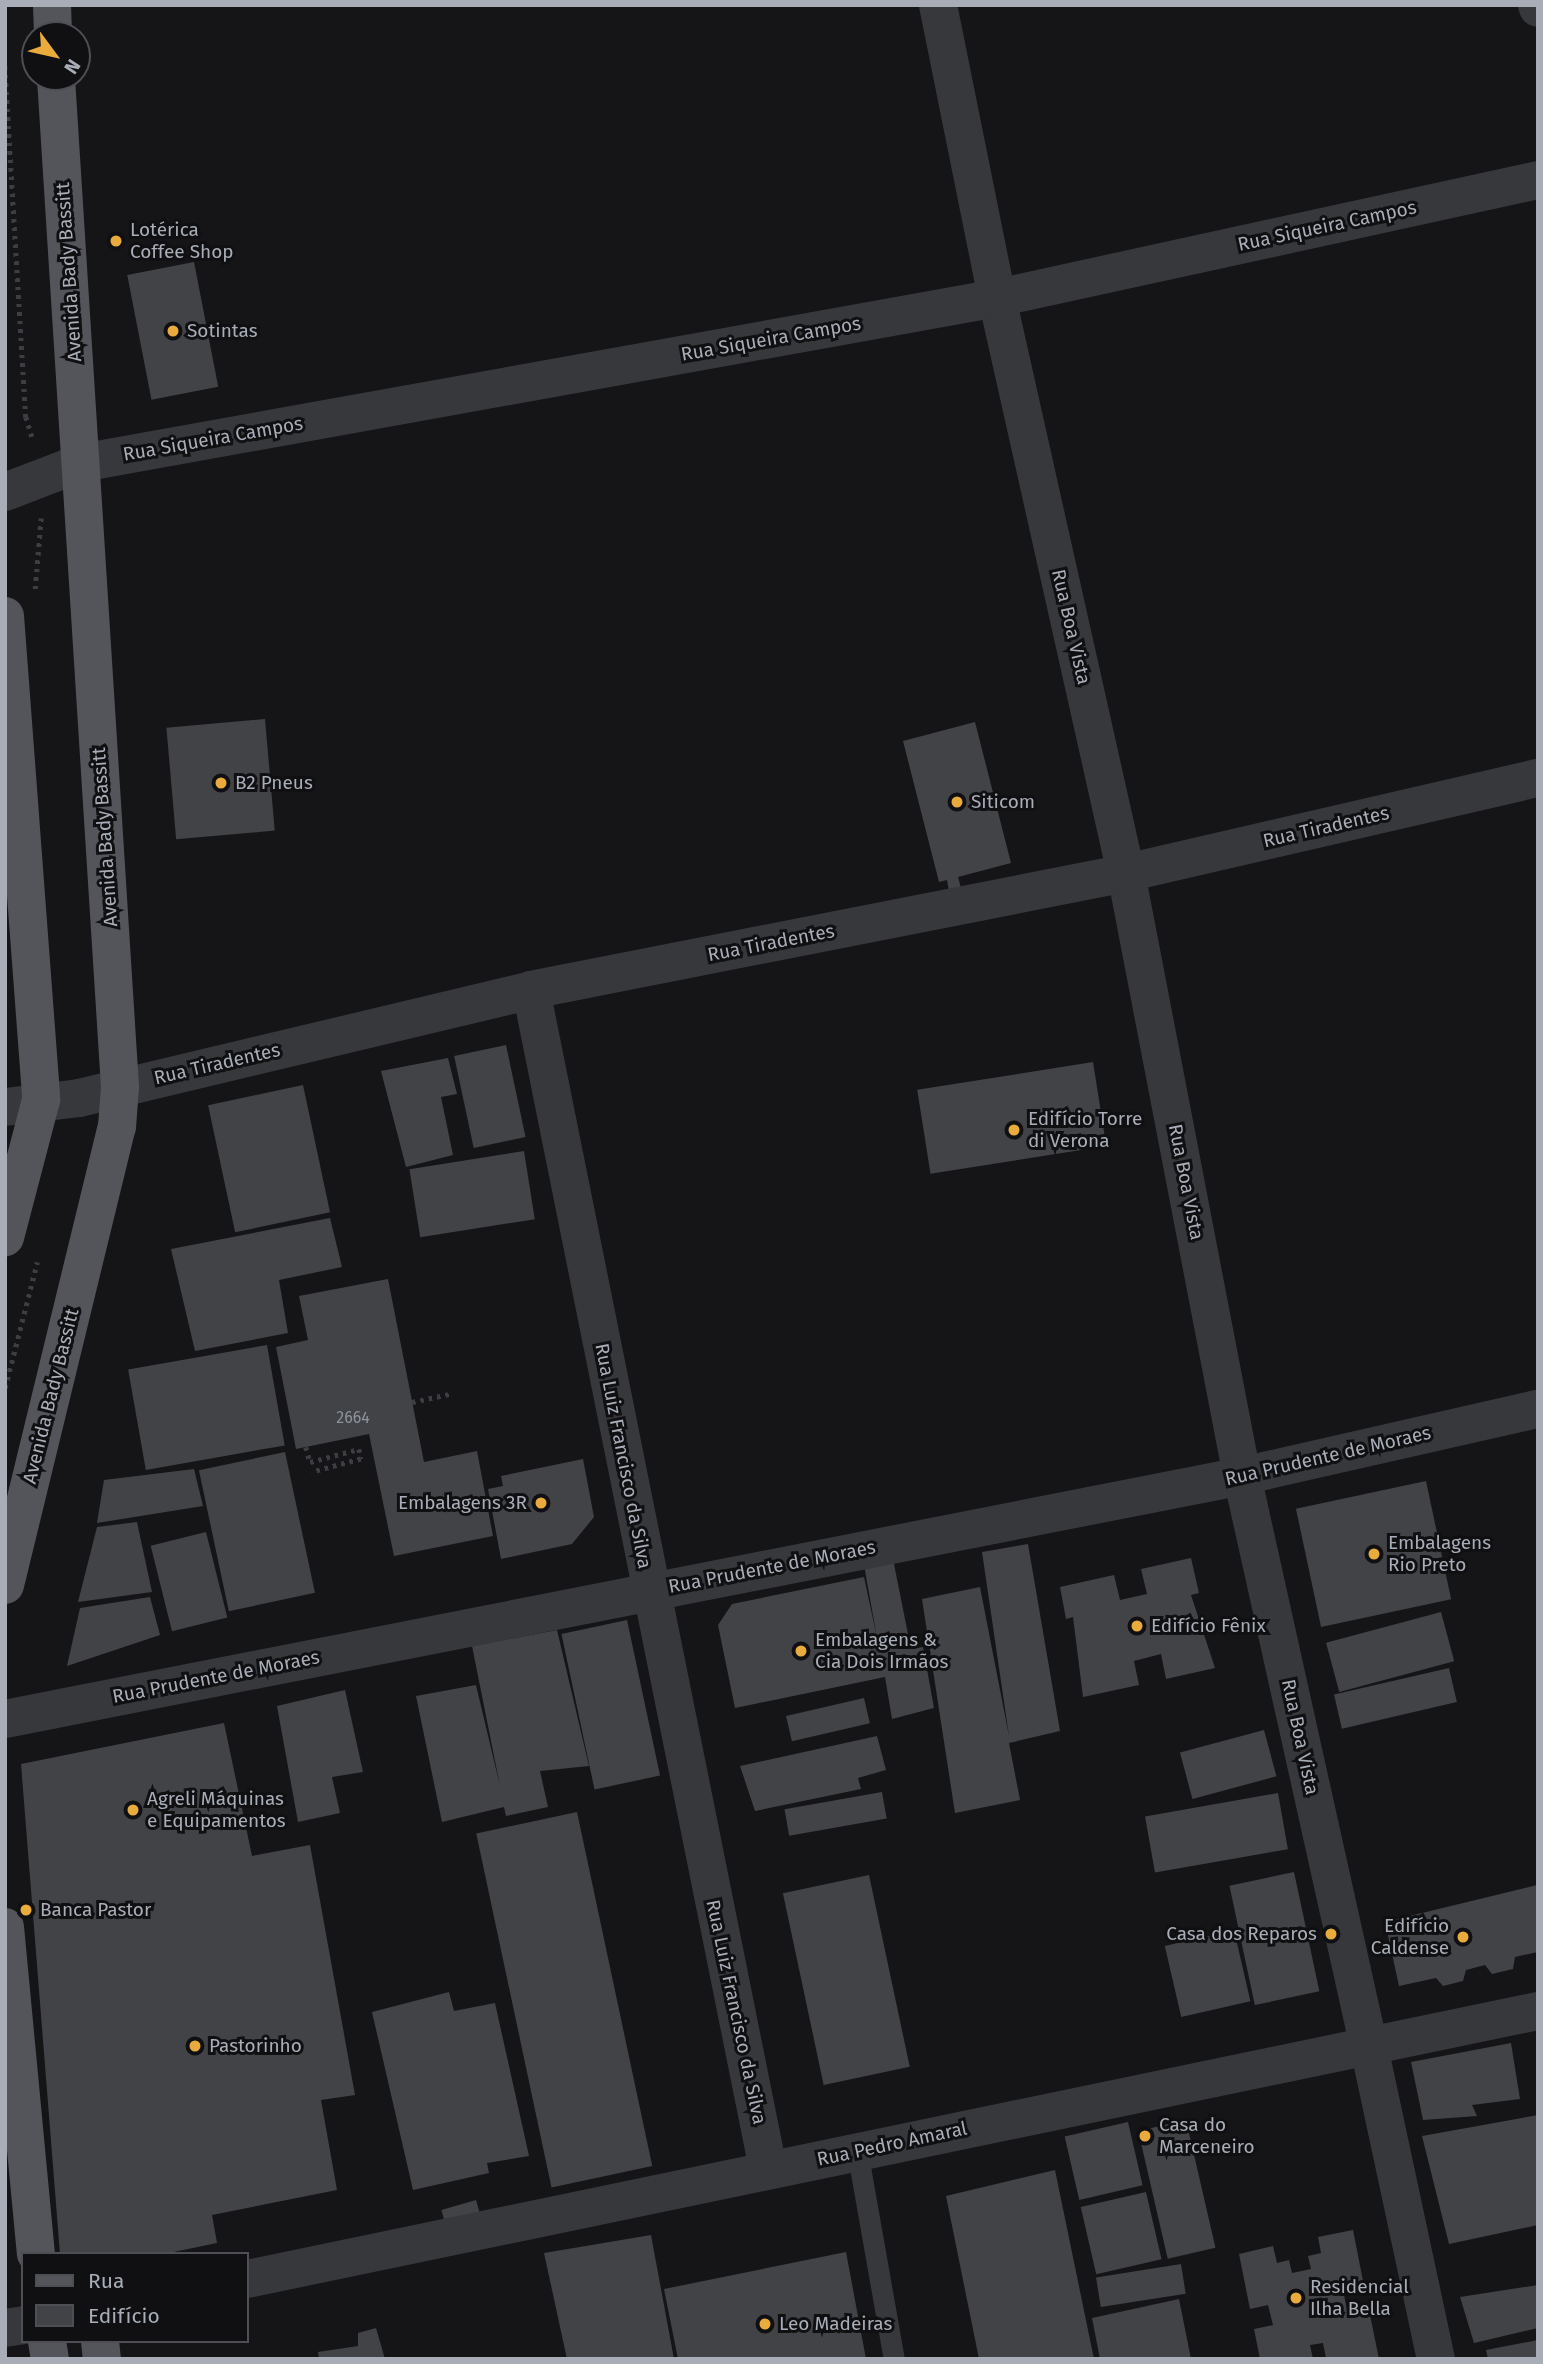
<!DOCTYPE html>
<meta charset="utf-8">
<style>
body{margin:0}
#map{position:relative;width:1543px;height:2364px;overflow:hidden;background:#151517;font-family:"Fira Sans",sans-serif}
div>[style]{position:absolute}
.building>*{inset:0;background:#424347;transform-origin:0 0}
.path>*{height:4.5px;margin-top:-2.25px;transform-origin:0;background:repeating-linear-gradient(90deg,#3d3e43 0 3.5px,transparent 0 8.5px)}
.service>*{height:21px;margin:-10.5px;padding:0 10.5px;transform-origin:10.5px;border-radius:10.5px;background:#37383c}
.minor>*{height:38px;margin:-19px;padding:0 19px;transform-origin:19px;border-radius:19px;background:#37383c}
.tertiary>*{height:38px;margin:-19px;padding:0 19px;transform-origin:19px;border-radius:19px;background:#37383c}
.primary>*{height:38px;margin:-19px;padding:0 19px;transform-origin:19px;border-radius:19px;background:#53555b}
.dots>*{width:19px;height:19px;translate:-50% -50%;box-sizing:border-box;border:4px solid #101012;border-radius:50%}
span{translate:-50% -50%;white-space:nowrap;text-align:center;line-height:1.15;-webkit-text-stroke:6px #101012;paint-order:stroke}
.number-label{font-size:16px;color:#8e929b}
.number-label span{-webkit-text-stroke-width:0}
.street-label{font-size:19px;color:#a8adb7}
.poi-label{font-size:19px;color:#a8adb7}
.left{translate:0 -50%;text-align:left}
.right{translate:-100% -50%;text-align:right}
.frame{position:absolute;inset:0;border:7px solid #a8adb7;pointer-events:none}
.legend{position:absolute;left:21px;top:2252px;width:228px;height:91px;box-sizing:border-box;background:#101012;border:2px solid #4d4f54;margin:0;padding:9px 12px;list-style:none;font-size:21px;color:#a8adb7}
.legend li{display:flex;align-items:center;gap:14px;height:35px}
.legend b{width:35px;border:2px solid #4d4f54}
.north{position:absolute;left:21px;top:21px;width:70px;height:70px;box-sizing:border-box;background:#101012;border:2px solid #4d4f54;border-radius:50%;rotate:123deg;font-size:19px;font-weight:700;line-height:28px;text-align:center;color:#a8adb7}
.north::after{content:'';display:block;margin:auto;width:24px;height:32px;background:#e9ac3c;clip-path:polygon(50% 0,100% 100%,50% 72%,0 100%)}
</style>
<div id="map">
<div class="building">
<div style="left:194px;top:262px;width:127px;height:68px;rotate:79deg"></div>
<div style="left:265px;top:719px;width:112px;height:99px;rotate:85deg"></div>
<div style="clip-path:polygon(975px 722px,1011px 863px,958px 877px,961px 888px,949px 891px,947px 880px,939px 882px,903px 741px)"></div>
<div style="left:506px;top:1045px;width:94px;height:53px;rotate:78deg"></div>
<div style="clip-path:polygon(448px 1058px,457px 1094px,441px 1097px,453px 1155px,406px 1167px,381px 1071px)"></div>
<div style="left:1093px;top:1062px;width:85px;height:178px;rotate:81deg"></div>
<div style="left:303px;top:1085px;width:130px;height:97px;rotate:78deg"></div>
<div style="left:524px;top:1151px;width:69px;height:116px;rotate:81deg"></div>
<div style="clip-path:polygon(330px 1218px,342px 1267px,279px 1280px,288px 1333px,195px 1351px,171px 1249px)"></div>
<div style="clip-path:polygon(388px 1279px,424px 1462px,477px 1451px,493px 1536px,394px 1556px,369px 1434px,296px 1449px,276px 1347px,308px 1340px,299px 1296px)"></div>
<div style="left:267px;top:1345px;width:102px;height:141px;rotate:80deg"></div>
<div style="left:285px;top:1452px;width:144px;height:88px;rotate:78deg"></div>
<div style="clip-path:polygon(583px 1459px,594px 1517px,572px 1544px,501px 1559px,488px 1489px,503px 1486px,501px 1476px)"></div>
<div style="clip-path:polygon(194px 1469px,203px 1506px,97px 1523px,104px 1480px)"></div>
<div style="left:1426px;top:1481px;width:121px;height:133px;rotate:78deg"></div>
<div style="clip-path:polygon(137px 1522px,152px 1592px,78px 1602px,97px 1527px)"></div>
<div style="left:206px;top:1532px;width:88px;height:57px;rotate:76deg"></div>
<div style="clip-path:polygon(1028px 1544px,1060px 1731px,1009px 1743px,1020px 1800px,955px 1813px,922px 1599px,980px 1587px,1009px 1736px,982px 1552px)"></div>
<div style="clip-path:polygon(1191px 1558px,1199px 1593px,1191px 1595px,1215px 1668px,1166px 1679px,1161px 1654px,1134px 1661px,1139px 1685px,1083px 1697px,1073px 1617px,1066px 1619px,1060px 1587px,1114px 1575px,1120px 1600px,1147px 1594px,1141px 1569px)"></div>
<div style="clip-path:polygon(893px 1559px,911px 1649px,923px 1647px,934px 1708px,892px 1719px,885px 1677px,735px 1708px,718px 1625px,732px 1604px,864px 1577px,877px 1638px,864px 1565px)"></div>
<div style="clip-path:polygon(150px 1597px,160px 1635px,67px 1666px,80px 1608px)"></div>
<div style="left:1441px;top:1612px;width:51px;height:119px;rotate:75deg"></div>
<div style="left:627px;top:1620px;width:159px;height:67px;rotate:78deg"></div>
<div style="clip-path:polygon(557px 1630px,589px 1766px,540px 1771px,548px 1807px,506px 1816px,504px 1807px,442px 1822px,416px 1696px,476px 1685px,500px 1786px,472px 1646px)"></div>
<div style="left:1449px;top:1668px;width:35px;height:118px;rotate:77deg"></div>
<div style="clip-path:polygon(345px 1690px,363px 1772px,332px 1777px,340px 1813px,298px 1822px,277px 1706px)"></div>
<div style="left:864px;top:1698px;width:26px;height:80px;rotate:77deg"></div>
<div style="clip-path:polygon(224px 1723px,252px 1856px,310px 1845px,355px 2095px,321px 2100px,337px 2190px,212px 2215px,217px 2243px,164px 2254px,60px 2254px,21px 1764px)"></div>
<div style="left:1264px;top:1730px;width:48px;height:87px;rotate:75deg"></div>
<div style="clip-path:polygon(877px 1736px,886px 1770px,858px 1778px,861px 1789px,755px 1811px,740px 1766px)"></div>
<div style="left:882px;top:1792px;width:27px;height:99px;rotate:80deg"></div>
<div style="left:1278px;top:1793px;width:57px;height:135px;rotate:80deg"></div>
<div style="left:577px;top:1812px;width:362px;height:103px;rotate:78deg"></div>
<div style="left:1294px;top:1872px;width:122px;height:66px;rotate:78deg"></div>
<div style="left:869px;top:1875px;width:196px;height:88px;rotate:78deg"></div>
<div style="clip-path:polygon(1537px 1885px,1538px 1952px,1515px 1957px,1513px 1969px,1492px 1974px,1485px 1965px,1466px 1970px,1463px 1981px,1443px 1986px,1436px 1978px,1399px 1986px,1385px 1922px)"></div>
<div style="left:1234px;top:1930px;width:73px;height:71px;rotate:77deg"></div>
<div style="clip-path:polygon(449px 1992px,454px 2011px,495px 2003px,529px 2156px,487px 2163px,489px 2173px,413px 2190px,372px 2012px)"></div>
<div style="clip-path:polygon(1511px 2043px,1520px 2099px,1472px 2105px,1477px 2116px,1423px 2120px,1411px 2062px)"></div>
<div style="clip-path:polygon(1538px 2115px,1538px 2225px,1449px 2244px,1422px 2136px)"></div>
<div style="left:1186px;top:2120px;width:131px;height:49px;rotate:77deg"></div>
<div style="left:1128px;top:2122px;width:65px;height:65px;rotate:77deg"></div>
<div style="clip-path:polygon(1055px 2170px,1094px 2359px,979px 2359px,946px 2196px)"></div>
<div style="left:1146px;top:2192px;width:69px;height:67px;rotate:77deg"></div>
<div style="left:476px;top:2200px;width:19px;height:36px;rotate:74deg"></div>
<div style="clip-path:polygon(1353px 2230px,1364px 2286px,1343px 2290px,1347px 2310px,1368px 2305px,1379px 2359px,1326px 2358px,1323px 2343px,1310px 2345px,1313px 2359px,1260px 2359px,1254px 2329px,1273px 2325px,1268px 2305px,1250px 2309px,1239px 2254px,1273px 2246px,1277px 2263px,1289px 2260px,1292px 2273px,1311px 2269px,1308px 2256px,1321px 2253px,1318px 2237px)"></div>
<div style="clip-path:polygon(651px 2235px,674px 2359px,567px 2359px,544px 2253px)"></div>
<div style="clip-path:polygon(846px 2252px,866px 2359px,678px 2359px,664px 2289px)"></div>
<div style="left:1181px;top:2264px;width:30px;height:86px;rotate:81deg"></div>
<div style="clip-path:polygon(1538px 2285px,1538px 2328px,1474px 2343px,1460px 2297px)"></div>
<div style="clip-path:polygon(1179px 2299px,1191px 2359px,1100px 2359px,1092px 2318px)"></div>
<div style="clip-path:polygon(376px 2328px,385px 2359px,319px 2359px,318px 2352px,358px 2346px,358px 2333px)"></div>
<div style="clip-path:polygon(1538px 2340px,1538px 2359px,1488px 2359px,1486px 2350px)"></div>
</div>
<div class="path">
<div style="left:5px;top:66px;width:352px;rotate:86.6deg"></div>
<div style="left:26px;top:417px;width:24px;rotate:73deg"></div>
<div style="left:35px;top:589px;width:71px;rotate:-85.2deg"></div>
<div style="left:5px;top:1388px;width:130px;rotate:-75.7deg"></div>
<div style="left:412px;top:1402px;width:39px;rotate:-12deg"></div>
<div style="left:306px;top:1447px;width:16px;rotate:75deg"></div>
<div style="left:310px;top:1462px;width:51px;rotate:-14.9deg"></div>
<div style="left:359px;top:1449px;width:10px;rotate:79deg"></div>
<div style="left:361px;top:1459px;width:51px;rotate:165.1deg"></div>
</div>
<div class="service">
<div style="left:857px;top:2150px;width:212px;rotate:80deg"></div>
</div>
<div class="minor">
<div style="left:938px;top:5px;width:299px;rotate:78.6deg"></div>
<div style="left:997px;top:298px;width:589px;rotate:77.36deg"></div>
<div style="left:1126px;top:873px;width:614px;rotate:79.11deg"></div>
<div style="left:1242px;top:1476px;width:585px;rotate:77.46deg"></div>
<div style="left:1537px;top:5px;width:3px;rotate:72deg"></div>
<div style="left:5px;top:492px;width:81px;rotate:-20.9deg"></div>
<div style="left:81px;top:463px;width:931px;rotate:-10.21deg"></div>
<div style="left:997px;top:298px;width:554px;rotate:-12.3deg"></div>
<div style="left:531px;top:990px;width:1203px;rotate:78.63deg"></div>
<div style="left:5px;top:1107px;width:75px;rotate:-6.9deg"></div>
<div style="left:79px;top:1098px;width:465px;rotate:-13.4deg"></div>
<div style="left:531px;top:990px;width:606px;rotate:-11.12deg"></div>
<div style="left:1126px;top:873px;width:423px;rotate:-13deg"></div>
</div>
<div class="tertiary">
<div style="left:5px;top:1719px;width:1261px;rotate:-11.11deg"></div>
<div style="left:1242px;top:1476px;width:303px;rotate:-12.8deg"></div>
<div style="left:1369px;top:2047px;width:319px;rotate:77.9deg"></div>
<div style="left:247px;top:2279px;width:1319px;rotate:-11.73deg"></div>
<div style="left:5px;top:2328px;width:18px;rotate:-9deg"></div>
</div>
<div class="primary">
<div style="left:52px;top:5px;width:30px;rotate:88deg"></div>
<div style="left:5px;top:616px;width:485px;rotate:85.7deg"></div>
<div style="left:41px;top:1100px;width:142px;rotate:104.7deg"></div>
<div style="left:5px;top:1585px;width:471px;rotate:-76.3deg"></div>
<div style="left:117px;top:1127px;width:40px;rotate:-85.7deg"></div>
<div style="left:120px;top:1087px;width:1012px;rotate:-93.63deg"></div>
<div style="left:5px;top:1927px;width:328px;rotate:84.6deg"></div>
<div style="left:47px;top:2341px;width:18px;rotate:81deg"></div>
<div style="left:100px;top:2341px;width:18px;rotate:84deg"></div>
</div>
<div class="dots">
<div style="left:116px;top:241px;background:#e9ac3c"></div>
<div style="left:173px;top:331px;background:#e9ac3c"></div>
<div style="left:221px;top:783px;background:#e9ac3c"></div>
<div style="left:957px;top:802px;background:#e9ac3c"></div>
<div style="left:1014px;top:1130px;background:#e9ac3c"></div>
<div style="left:541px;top:1503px;background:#e9ac3c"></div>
<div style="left:1374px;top:1554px;background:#e9ac3c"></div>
<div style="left:1137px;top:1626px;background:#e9ac3c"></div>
<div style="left:801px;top:1651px;background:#e9ac3c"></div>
<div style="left:133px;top:1810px;background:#e9ac3c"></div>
<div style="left:26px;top:1910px;background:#e9ac3c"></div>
<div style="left:1331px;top:1934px;background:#e9ac3c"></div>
<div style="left:1463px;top:1937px;background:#e9ac3c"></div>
<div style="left:195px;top:2046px;background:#e9ac3c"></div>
<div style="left:1145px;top:2136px;background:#e9ac3c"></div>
<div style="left:1296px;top:2298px;background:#e9ac3c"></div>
<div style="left:765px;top:2324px;background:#e9ac3c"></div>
</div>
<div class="number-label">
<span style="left:353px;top:1418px">2664</span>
</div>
<div class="street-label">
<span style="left:1327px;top:226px;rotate:-12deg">Rua Siqueira Campos</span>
<span style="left:69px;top:272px;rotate:-94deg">Avenida Bady Bassitt</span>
<span style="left:771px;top:339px;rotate:-10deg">Rua Siqueira Campos</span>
<span style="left:213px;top:439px;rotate:-10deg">Rua Siqueira Campos</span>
<span style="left:1071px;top:627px;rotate:77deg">Rua Boa Vista</span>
<span style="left:1326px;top:827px;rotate:-13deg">Rua Tiradentes</span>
<span style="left:105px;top:837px;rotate:-94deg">Avenida Bady Bassitt</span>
<span style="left:771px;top:943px;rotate:-11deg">Rua Tiradentes</span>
<span style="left:217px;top:1064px;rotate:-13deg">Rua Tiradentes</span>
<span style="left:1186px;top:1182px;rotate:79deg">Rua Boa Vista</span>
<span style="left:51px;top:1396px;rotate:-76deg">Avenida Bady Bassitt</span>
<span style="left:623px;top:1456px;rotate:79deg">Rua Luiz Francisco da Silva</span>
<span style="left:1328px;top:1456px;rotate:-13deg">Rua Prudente de Moraes</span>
<span style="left:772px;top:1567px;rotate:-11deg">Rua Prudente de Moraes</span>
<span style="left:216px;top:1677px;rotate:-11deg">Rua Prudente de Moraes</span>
<span style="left:1300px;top:1737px;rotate:78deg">Rua Boa Vista</span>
<span style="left:736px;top:2012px;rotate:78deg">Rua Luiz Francisco da Silva</span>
<span style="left:892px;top:2144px;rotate:-12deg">Rua Pedro Amaral</span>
</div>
<div class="poi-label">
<span class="left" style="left:130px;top:241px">Lotérica<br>Coffee Shop</span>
<span class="left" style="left:187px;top:331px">Sotintas</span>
<span class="left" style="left:235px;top:783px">B2 Pneus</span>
<span class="left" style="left:971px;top:802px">Siticom</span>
<span class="left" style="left:1028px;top:1130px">Edifício Torre<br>di Verona</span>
<span class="right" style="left:527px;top:1503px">Embalagens 3R</span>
<span class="left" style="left:1388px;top:1554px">Embalagens<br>Rio Preto</span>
<span class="left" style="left:1151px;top:1626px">Edifício Fênix</span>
<span class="left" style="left:815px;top:1651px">Embalagens &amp;<br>Cia Dois Irmãos</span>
<span class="left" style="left:147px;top:1810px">Agreli Máquinas<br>e Equipamentos</span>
<span class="left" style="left:40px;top:1910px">Banca Pastor</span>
<span class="right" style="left:1449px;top:1937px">Edifício<br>Caldense</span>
<span class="right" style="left:1317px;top:1934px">Casa dos Reparos</span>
<span class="left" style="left:209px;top:2046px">Pastorinho</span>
<span class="left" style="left:1159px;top:2136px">Casa do<br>Marceneiro</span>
<span class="left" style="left:1310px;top:2298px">Residencial<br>Ilha Bella</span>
<span class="left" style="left:779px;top:2324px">Leo Madeiras</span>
</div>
<div class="frame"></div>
<ul class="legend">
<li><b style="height:9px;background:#53555b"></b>Rua</li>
<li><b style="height:19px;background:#424347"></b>Edifício</li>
</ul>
<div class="north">N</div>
</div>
